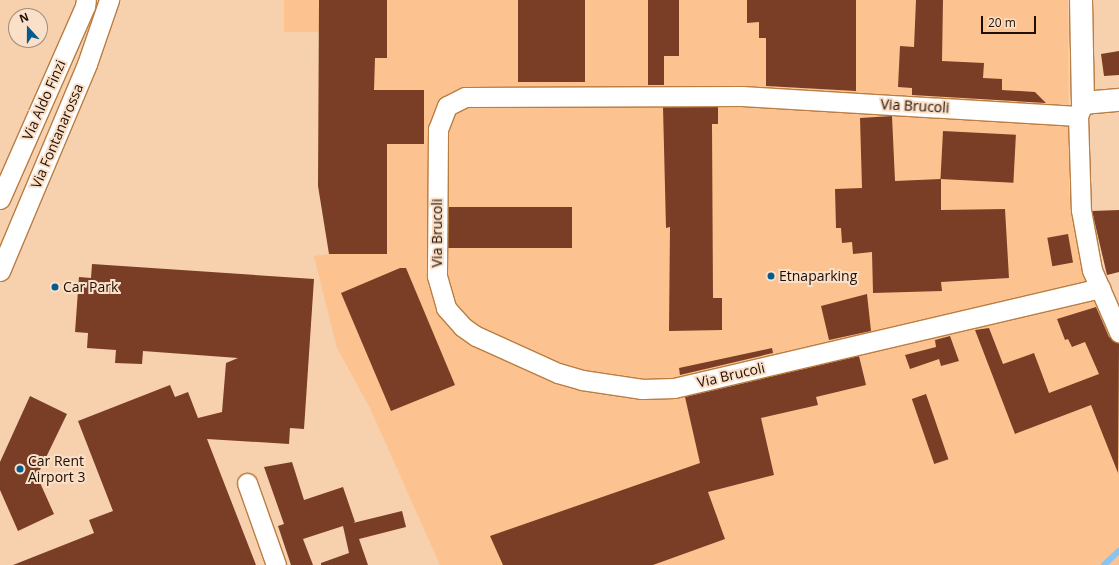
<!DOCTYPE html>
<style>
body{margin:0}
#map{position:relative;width:1119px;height:565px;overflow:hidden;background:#f7d0ad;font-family:"Open Sans",sans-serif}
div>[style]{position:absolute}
.built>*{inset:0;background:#fcc390}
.stream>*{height:5.5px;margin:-2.75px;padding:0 2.75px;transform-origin:2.75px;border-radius:2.75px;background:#88c4f2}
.building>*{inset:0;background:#793e25;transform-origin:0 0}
.roads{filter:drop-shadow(1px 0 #ba7d42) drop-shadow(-1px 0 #ba7d42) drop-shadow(0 1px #ba7d42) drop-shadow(0 -1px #ba7d42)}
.minor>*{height:19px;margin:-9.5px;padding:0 9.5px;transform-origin:9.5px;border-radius:9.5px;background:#fff}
.secondary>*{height:22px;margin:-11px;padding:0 11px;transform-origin:11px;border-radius:11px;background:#fff}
.dots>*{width:11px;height:11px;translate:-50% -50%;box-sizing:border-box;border:2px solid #fbe0c9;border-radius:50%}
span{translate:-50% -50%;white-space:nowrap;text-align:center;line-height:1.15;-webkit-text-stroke:4px #fbe0c9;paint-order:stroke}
.street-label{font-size:14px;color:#200e00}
.poi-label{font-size:14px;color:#200e00}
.left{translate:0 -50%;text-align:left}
.north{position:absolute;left:8px;top:8px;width:40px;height:40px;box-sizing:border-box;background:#fbe0c9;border:1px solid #a38c79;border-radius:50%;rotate:339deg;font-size:11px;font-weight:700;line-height:16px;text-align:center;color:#200e00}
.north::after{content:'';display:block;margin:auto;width:14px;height:18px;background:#035c8d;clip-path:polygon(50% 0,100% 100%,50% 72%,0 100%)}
.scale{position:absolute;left:981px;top:16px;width:55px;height:18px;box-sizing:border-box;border:2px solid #200e00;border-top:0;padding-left:5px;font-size:12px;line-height:14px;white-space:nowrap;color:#200e00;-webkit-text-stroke:3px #fbe0c9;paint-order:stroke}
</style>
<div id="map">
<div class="built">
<div style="clip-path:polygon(284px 0,1068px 0,1069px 193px,1086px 277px,1119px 351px,1119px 565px,440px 565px,370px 408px,337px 348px,314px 256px,329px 254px,319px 90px,319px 32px,284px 32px)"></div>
</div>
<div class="stream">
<div style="left:1104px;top:565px;width:21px;rotate:-43deg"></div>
</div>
<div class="building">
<div style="clip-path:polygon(319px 0,387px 0,387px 58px,375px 58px,374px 90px,424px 90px,424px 144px,387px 144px,387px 254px,329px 254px,318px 186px)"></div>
<div style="left:518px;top:0;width:67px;height:82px"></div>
<div style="clip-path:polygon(648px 0,679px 0,679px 56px,664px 56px,664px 85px,648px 85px)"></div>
<div style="clip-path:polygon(747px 0,856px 0,856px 91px,766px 86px,766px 38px,759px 38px,759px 22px,747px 23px)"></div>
<div style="clip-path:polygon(916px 0,943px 0,942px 61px,984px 63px,983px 78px,1002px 79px,1002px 90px,1035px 92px,1046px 103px,912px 95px,912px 88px,898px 87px,900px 46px,914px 47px)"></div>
<div style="clip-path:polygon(1119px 51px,1119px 75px,1104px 76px,1101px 54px)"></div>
<div style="clip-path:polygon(663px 107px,718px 107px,718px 124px,712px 124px,713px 298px,722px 298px,722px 330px,669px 331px,670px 227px,666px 228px)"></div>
<div style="clip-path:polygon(892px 116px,895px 181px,941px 179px,941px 210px,1005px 209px,1009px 278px,941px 282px,942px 291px,873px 293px,872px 252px,853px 254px,852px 242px,842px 243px,841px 228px,836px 228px,835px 189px,862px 188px,860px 118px)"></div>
<div style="left:943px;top:131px;width:73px;height:48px;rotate:3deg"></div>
<div style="left:448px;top:207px;width:124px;height:41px"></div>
<div style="clip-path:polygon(1119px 210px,1119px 272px,1107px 275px,1092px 211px)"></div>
<div style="left:1068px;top:234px;width:29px;height:21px;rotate:80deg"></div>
<div style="clip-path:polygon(92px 264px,314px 279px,304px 429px,290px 428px,289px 444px,207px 439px,256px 565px,13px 565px,94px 533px,89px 520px,113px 511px,78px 421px,170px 385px,175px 397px,188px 392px,198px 418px,222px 412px,226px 363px,238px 358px,143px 351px,142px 364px,115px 363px,116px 350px,87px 348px,88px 333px,75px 332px,79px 277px,91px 278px)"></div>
<div style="clip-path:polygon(400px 268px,406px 268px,455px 385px,391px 411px,341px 293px)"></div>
<div style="clip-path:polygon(867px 294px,871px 331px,829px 340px,821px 306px)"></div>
<div style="clip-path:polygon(1096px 307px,1109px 337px,1119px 343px,1118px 473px,1091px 405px,1015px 434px,975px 330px,989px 328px,1003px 364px,1034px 353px,1049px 393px,1099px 374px,1085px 342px,1072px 347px,1068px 339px,1065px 340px,1057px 319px)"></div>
<div style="clip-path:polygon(950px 336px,959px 361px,941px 366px,939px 359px,910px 369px,905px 355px,936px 347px,935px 340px)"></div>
<div style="clip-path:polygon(772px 348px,773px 353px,680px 375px,679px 368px)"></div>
<div style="clip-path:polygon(859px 356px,866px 385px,816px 397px,818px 405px,761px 418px,774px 475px,708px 492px,725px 539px,653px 565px,503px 565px,490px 536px,700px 463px,685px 397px)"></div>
<div style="left:926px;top:394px;width:69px;height:15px;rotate:71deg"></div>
<div style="clip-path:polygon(30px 396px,67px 414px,37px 476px,54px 514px,18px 531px,0 490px,0 462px)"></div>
<div style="clip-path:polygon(292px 462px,304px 500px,343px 487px,355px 522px,353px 523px,402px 511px,406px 527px,359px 539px,368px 565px,321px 565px,321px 563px,349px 553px,343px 526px,303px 539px,313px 565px,291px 565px,278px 526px,284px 524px,264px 467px)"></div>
</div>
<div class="roads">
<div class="minor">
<div style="left:1083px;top:104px;width:13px;rotate:113deg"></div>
<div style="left:1078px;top:116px;width:94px;rotate:88.2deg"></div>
<div style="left:1081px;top:210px;width:61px;rotate:79.6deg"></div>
<div style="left:1092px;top:270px;width:68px;rotate:66.5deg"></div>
<div style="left:1078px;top:116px;width:337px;rotate:-176.6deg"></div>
<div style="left:742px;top:96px;width:277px;rotate:179.8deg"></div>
<div style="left:465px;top:97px;width:20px;rotate:153deg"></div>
<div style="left:447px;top:106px;width:25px;rotate:111deg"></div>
<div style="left:438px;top:129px;width:147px;rotate:90.4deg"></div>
<div style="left:437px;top:276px;width:33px;rotate:74deg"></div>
<div style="left:446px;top:308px;width:25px;rotate:48deg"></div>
<div style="left:463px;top:327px;width:16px;rotate:35deg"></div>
<div style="left:476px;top:336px;width:90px;rotate:24.3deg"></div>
<div style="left:558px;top:373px;width:25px;rotate:16deg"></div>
<div style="left:582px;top:380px;width:61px;rotate:8.5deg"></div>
<div style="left:642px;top:389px;width:32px;rotate:-2deg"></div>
<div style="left:674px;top:388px;width:438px;rotate:-13.2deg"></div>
<div style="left:0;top:199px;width:211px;rotate:-66.2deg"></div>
<div style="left:85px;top:6px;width:6px;rotate:-81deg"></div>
<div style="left:0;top:271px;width:225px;rotate:-67.2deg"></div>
<div style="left:87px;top:64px;width:68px;rotate:-71deg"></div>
<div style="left:247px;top:483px;width:87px;rotate:70.5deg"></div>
</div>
<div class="secondary">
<div style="left:1081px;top:0;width:103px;rotate:88.9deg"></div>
<div style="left:1083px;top:103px;width:36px;rotate:-5deg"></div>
</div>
</div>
<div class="dots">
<div style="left:771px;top:276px;background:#035c8d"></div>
<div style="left:55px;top:287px;background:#035c8d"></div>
<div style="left:20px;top:469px;background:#035c8d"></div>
</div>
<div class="street-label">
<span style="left:44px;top:100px;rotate:-66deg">Via Aldo Finzi</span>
<span style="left:915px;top:106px;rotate:3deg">Via Brucoli</span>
<span style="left:57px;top:136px;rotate:-67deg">Via Fontanarossa</span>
<span style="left:437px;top:233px;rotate:-90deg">Via Brucoli</span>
<span style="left:731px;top:375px;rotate:-13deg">Via Brucoli</span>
</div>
<div class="poi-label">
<span class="left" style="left:779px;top:276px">Etnaparking</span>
<span class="left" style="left:63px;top:287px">Car Park</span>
<span class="left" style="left:28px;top:469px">Car Rent<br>Airport 3</span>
</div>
<div class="north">N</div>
<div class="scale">20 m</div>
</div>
